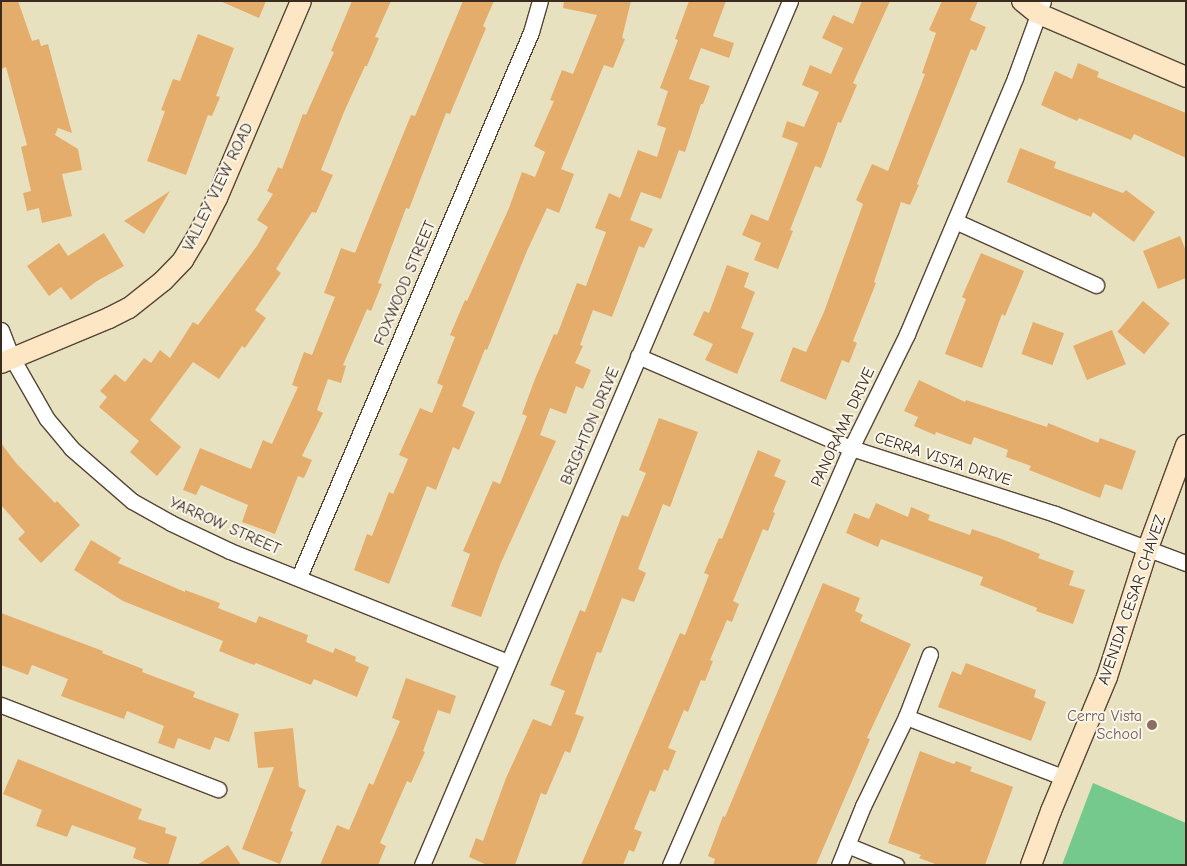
<!DOCTYPE html>
<style>
body{margin:0}
#map{position:relative;width:1187px;height:866px;overflow:hidden;background:#e8e1bf;font-family:"Comic Neue",sans-serif}
div>[style]{position:absolute}
.green>*{inset:0;background:#76c98c}
.building>*{inset:0;background:#e5ad6c;transform-origin:0 0}
.roads{filter:drop-shadow(1px 0 #554536) drop-shadow(-1px 0 #554536) drop-shadow(0 1px #554536) drop-shadow(0 -1px #554536)}
.street>*{height:15px;margin:-7.5px;padding:0 7.5px;transform-origin:7.5px;border-radius:7.5px;background:#fff}
.secondary>*{height:20px;margin:-10px;padding:0 10px;transform-origin:10px;border-radius:10px;background:#fce6c4}
.dots>*{width:14px;height:14px;translate:-50% -50%;box-sizing:border-box;border:2px solid #fbf7ec;border-radius:50%}
span{translate:-50% -50%;white-space:nowrap;text-align:center;line-height:1.15;-webkit-text-stroke:4px #fbf7ec;paint-order:stroke}
.street-label{font-size:16px;color:#3b2a1e}
.education-label{font-size:16px;color:#785e54}
.right{translate:-100% -50%;text-align:right}
.frame{position:absolute;inset:0;border:2px solid #3b2a1e;pointer-events:none}
</style>
<div id="map">
<div class="green">
<div style="clip-path:polygon(1093px 783px,1186px 823px,1186px 865px,1062px 865px)"></div>
</div>
<div class="building">
<div style="clip-path:polygon(1px 1px,18px 1px,32px 41px,39px 39px,41px 46px,48px 44px,72px 133px,58px 128px,55px 135px,78px 149px,82px 170px,62px 174px,72px 216px,42px 223px,39px 208px,27px 211px,23px 193px,31px 191px,21px 147px,27px 145px,6px 67px,1px 69px)"></div>
<div style="clip-path:polygon(220px 1px,266px 1px,259px 18px)"></div>
<div style="clip-path:polygon(352px 1px,391px 1px,375px 37px,379px 38px,367px 66px,365px 66px,344px 112px,321px 170px,333px 175px,316px 213px,312px 212px,276px 269px,281px 273px,255px 310px,266px 318px,245px 348px,242px 346px,219px 379px,193px 362px,150px 420px,181px 447px,157px 476px,130px 452px,139px 441px,99px 407px,107px 397px,100px 391px,115px 374px,125px 382px,144px 358px,151px 363px,160px 350px,170px 358px,193px 322px,198px 325px,257px 246px,268px 227px,257px 220px,273px 194px,267px 191px,278px 167px,282px 169px,303px 114px,306px 115px,334px 52px,331px 51px)"></div>
<div style="clip-path:polygon(463px 1px,494px 1px,483px 26px,486px 28px,450px 114px,446px 113px,409px 209px,406px 208px,378px 283px,382px 284px,371px 311px,367px 309px,343px 365px,346px 366px,341px 383px,328px 379px,317px 410px,323px 413px,302px 456px,312px 460px,304px 478px,298px 476px,275px 534px,242px 522px,248px 505px,201px 485px,196px 495px,183px 490px,200px 448px,251px 469px,263px 440px,272px 444px,298px 387px,292px 385px,304px 352px,312px 355px,335px 297px,324px 293px,341px 248px,355px 253px,411px 115px,415px 116px)"></div>
<div style="clip-path:polygon(564px 1px,631px 1px,622px 38px,625px 39px,613px 68px,604px 65px,561px 169px,574px 174px,559px 213px,547px 208px,527px 251px,487px 350px,485px 349px,462px 406px,475px 412px,459px 450px,453px 447px,436px 490px,427px 486px,389px 584px,354px 570px,367px 534px,372px 536px,389px 492px,393px 494px,408px 459px,399px 455px,420px 408px,432px 413px,443px 386px,437px 383px,455px 337px,450px 335px,465px 300px,467px 301px,509px 208px,522px 172px,535px 177px,545px 152px,534px 146px,554px 101px,550px 100px,562px 70px,573px 74px,597px 15px,563px 8px)"></div>
<div style="clip-path:polygon(689px 1px,726px 1px,713px 36px,734px 43px,729px 58px,701px 48px,689px 79px,710px 86px,703px 104px,701px 104px,685px 152px,679px 150px,661px 199px,641px 192px,630px 220px,653px 229px,644px 248px,639px 246px,612px 317px,593px 310px,580px 345px,583px 346px,575px 363px,591px 370px,583px 389px,576px 386px,566px 414px,550px 408px,540px 435px,556px 441px,500px 565px,481px 617px,451px 606px,470px 554px,463px 551px,493px 481px,500px 484px,527px 416px,522px 414px,535px 379px,554px 334px,557px 335px,577px 283px,586px 286px,606px 232px,595px 228px,609px 193px,620px 198px,638px 150px,657px 157px,666px 128px,657px 125px,668px 91px,660px 88px,678px 40px,675px 39px)"></div>
<div style="clip-path:polygon(862px 1px,890px 1px,853px 83px,857px 85px,841px 123px,838px 122px,821px 168px,815px 166px,790px 230px,793px 231px,778px 269px,754px 260px,761px 243px,742px 235px,751px 214px,768px 221px,798px 143px,782px 137px,787px 121px,804px 127px,819px 92px,802px 85px,810px 65px,831px 74px,843px 48px,822px 38px,833px 15px,853px 24px)"></div>
<div style="clip-path:polygon(942px 1px,978px 1px,970px 20px,986px 27px,976px 51px,971px 49px,917px 184px,919px 185px,910px 205px,901px 202px,874px 282px,876px 283px,853px 341px,857px 343px,849px 363px,842px 360px,826px 400px,780px 381px,793px 347px,806px 352px,824px 312px,863px 204px,856px 200px,872px 164px,888px 171px,925px 74px,922px 73px,936px 33px,929px 30px)"></div>
<div style="clip-path:polygon(198px 34px,234px 48px,216px 96px,220px 97px,212px 116px,208px 115px,186px 175px,147px 161px,165px 111px,161px 110px,173px 79px,180px 81px)"></div>
<div style="clip-path:polygon(1078px 63px,1099px 72px,1097px 77px,1186px 113px,1186px 158px,1134px 134px,1131px 140px,1079px 118px,1077px 121px,1041px 105px,1055px 71px,1072px 79px)"></div>
<div style="clip-path:polygon(1020px 148px,1056px 162px,1054px 168px,1123px 193px,1126px 190px,1155px 212px,1134px 242px,1093px 212px,1091px 217px,1007px 182px)"></div>
<div style="clip-path:polygon(170px 191px,144px 234px,124px 221px)"></div>
<div style="clip-path:polygon(104px 233px,124px 266px,97px 281px,71px 300px,61px 287px,49px 296px,27px 266px,59px 243px,68px 256px)"></div>
<div style="clip-path:polygon(1180px 236px,1186px 251px,1186px 278px,1158px 289px,1143px 251px)"></div>
<div style="clip-path:polygon(981px 253px,1024px 271px,1005px 316px,1002px 314px,982px 368px,945px 354px,966px 299px,962px 297px)"></div>
<div style="clip-path:polygon(727px 265px,749px 273px,744px 287px,755px 292px,741px 328px,754px 333px,737px 374px,705px 360px,713px 344px,693px 335px,704px 311px,709px 313px)"></div>
<div style="left:1143px;top:301px;width:35px;height:40px;rotate:40deg"></div>
<div style="left:1033px;top:322px;width:33px;height:34px;rotate:20deg"></div>
<div style="left:1112px;top:330px;width:37px;height:42px;rotate:68deg"></div>
<div style="clip-path:polygon(919px 380px,965px 402px,966px 400px,1047px 427px,1048px 423px,1098px 443px,1100px 438px,1136px 451px,1122px 490px,1105px 484px,1100px 498px,1029px 470px,1031px 466px,1006px 457px,1008px 450px,974px 437px,971px 445px,936px 432px,935px 435px,914px 426px,918px 417px,904px 411px)"></div>
<div style="clip-path:polygon(659px 418px,698px 432px,670px 507px,663px 504px,638px 569px,646px 573px,634px 602px,622px 598px,601px 653px,597px 652px,575px 714px,584px 717px,570px 753px,565px 751px,546px 795px,541px 793px,515px 865px,487px 865px,469px 857px,476px 838px,483px 841px,506px 778px,533px 719px,551px 726px,565px 691px,550px 685px,580px 610px,585px 612px,622px 515px,628px 517px,646px 473px,639px 470px)"></div>
<div style="clip-path:polygon(1px 443px,16px 463px,55px 503px,57px 501px,80px 525px,41px 563px,18px 539px,25px 532px,1px 505px)"></div>
<div style="clip-path:polygon(758px 450px,781px 460px,774px 476px,786px 481px,773px 512px,775px 513px,768px 531px,763px 529px,733px 601px,739px 604px,732px 622px,727px 620px,710px 660px,713px 661px,705px 681px,701px 680px,688px 712px,684px 710px,668px 748px,676px 751px,668px 771px,664px 769px,655px 792px,650px 790px,634px 829px,642px 832px,634px 852px,629px 850px,623px 865px,581px 865px,680px 633px,685px 635px,709px 575px,704px 573px,719px 538px,722px 539px)"></div>
<div style="clip-path:polygon(876px 503px,908px 517px,911px 507px,930px 515px,928px 520px,970px 535px,972px 529px,999px 538px,1040px 554px,1038px 558px,1074px 571px,1069px 585px,1085px 590px,1073px 624px,1036px 611px,1037px 608px,980px 585px,983px 577px,881px 539px,878px 547px,846px 533px,854px 513px,869px 519px)"></div>
<div style="clip-path:polygon(91px 540px,121px 558px,118px 563px,185px 592px,185px 590px,220px 603px,218px 608px,256px 623px,259px 616px,308px 635px,306px 642px,333px 653px,335px 648px,356px 657px,355px 661px,369px 667px,357px 697px,314px 679px,311px 685px,256px 663px,254px 665px,219px 651px,223px 641px,123px 601px,74px 570px)"></div>
<div style="clip-path:polygon(823px 583px,860px 598px,855px 611px,863px 615px,860px 621px,911px 644px,867px 738px,870px 739px,816px 865px,713px 865px,715px 859px,708px 856px,723px 816px,725px 817px)"></div>
<div style="clip-path:polygon(1px 613px,103px 651px,102px 653px,143px 669px,142px 672px,195px 692px,193px 697px,239px 714px,229px 742px,215px 737px,210px 750px,178px 738px,174px 749px,158px 743px,164px 726px,127px 711px,124px 719px,61px 696px,68px 679px,32px 665px,28px 675px,1px 665px)"></div>
<div style="clip-path:polygon(966px 663px,1036px 690px,1034px 697px,1046px 702px,1031px 741px,938px 707px,952px 671px,961px 675px)"></div>
<div style="clip-path:polygon(406px 678px,456px 696px,450px 714px,438px 710px,423px 751px,425px 752px,411px 783px,407px 781px,380px 843px,386px 846px,378px 865px,320px 865px,337px 825px,349px 830px,369px 783px,373px 785px,400px 721px,392px 718px)"></div>
<div style="clip-path:polygon(293px 728px,299px 787px,306px 790px,290px 831px,293px 832px,280px 864px,242px 849px,274px 767px,258px 768px,254px 732px)"></div>
<div style="clip-path:polygon(920px 751px,954px 764px,956px 761px,972px 767px,970px 771px,1013px 787px,985px 865px,938px 865px,919px 858px,921px 855px,888px 843px)"></div>
<div style="clip-path:polygon(18px 759px,142px 809px,138px 819px,166px 828px,165px 833px,177px 837px,168px 865px,152px 865px,133px 858px,136px 848px,72px 825px,67px 837px,36px 826px,42px 810px,3px 794px)"></div>
<div style="clip-path:polygon(228px 845px,241px 865px,197px 865px)"></div>
</div>
<div class="roads">
<div class="street">
<div style="left:955px;top:221px;width:155px;rotate:24.4deg"></div>
<div style="left:1px;top:330px;width:30px;rotate:69deg"></div>
<div style="left:12px;top:358px;width:70px;rotate:60.2deg"></div>
<div style="left:47px;top:419px;width:38px;rotate:50deg"></div>
<div style="left:71px;top:448px;width:81px;rotate:41deg"></div>
<div style="left:132px;top:501px;width:45px;rotate:29.4deg"></div>
<div style="left:171px;top:523px;width:65px;rotate:25.4deg"></div>
<div style="left:230px;top:551px;width:299px;rotate:21.8deg"></div>
<div style="left:638px;top:356px;width:232px;rotate:23.4deg"></div>
<div style="left:851px;top:448px;width:214px;rotate:17.9deg"></div>
<div style="left:1055px;top:514px;width:140px;rotate:20.5deg"></div>
<div style="left:299px;top:577px;width:592px;rotate:-66.94deg"></div>
<div style="left:531px;top:32px;width:32px;rotate:-74deg"></div>
<div style="left:1px;top:705px;width:233px;rotate:21.2deg"></div>
<div style="left:906px;top:717px;width:170px;rotate:21deg"></div>
<div style="left:847px;top:845px;width:53px;rotate:22.2deg"></div>
<div style="left:422px;top:865px;width:939px;rotate:-66.93deg"></div>
<div style="left:670px;top:865px;width:455px;rotate:-66.5deg"></div>
<div style="left:851px;top:448px;width:127px;rotate:-63.8deg"></div>
<div style="left:907px;top:334px;width:278px;rotate:-67.1deg"></div>
<div style="left:1015px;top:78px;width:82px;rotate:-70deg"></div>
<div style="left:839px;top:865px;width:64px;rotate:-67.9deg"></div>
<div style="left:863px;top:806px;width:99px;rotate:-64.2deg"></div>
<div style="left:906px;top:717px;width:67px;rotate:-69.1deg"></div>
</div>
<div class="secondary">
<div style="left:1022px;top:1px;width:19px;rotate:39deg"></div>
<div style="left:1037px;top:13px;width:162px;rotate:23.2deg"></div>
<div style="left:1px;top:363px;width:117px;rotate:-22.6deg"></div>
<div style="left:109px;top:318px;width:22px;rotate:-27deg"></div>
<div style="left:129px;top:308px;width:43px;rotate:-38.5deg"></div>
<div style="left:163px;top:281px;width:29px;rotate:-46deg"></div>
<div style="left:183px;top:260px;width:27px;rotate:-59deg"></div>
<div style="left:197px;top:237px;width:44px;rotate:-62.9deg"></div>
<div style="left:217px;top:198px;width:214px;rotate:-66.9deg"></div>
<div style="left:1031px;top:865px;width:58px;rotate:-69.7deg"></div>
<div style="left:1051px;top:811px;width:145px;rotate:-67.3deg"></div>
<div style="left:1107px;top:677px;width:135px;rotate:-72.4deg"></div>
<div style="left:1148px;top:548px;width:110px;rotate:-69.7deg"></div>
</div>
</div>
<div class="dots">
<div style="left:1152px;top:725px;background:#8d6e63"></div>
</div>
<div class="street-label">
<span style="left:218px;top:187px;rotate:-64deg">VALLEY VIEW ROAD</span>
<span style="left:405px;top:283px;rotate:-67deg">FOXWOOD STREET</span>
<span style="left:590px;top:426px;rotate:-67deg">BRIGHTON DRIVE</span>
<span style="left:843px;top:427px;rotate:-65deg">PANORAMA DRIVE</span>
<span style="left:943px;top:459px;rotate:18deg">CERRA VISTA DRIVE</span>
<span style="left:225px;top:526px;rotate:24deg">YARROW STREET</span>
<span style="left:1132px;top:600px;rotate:-71deg">AVENIDA CESAR CHAVEZ</span>
</div>
<div class="education-label">
<span class="right" style="left:1142px;top:725px">Cerra Vista<br>School</span>
</div>
<div class="frame"></div>
</div>
